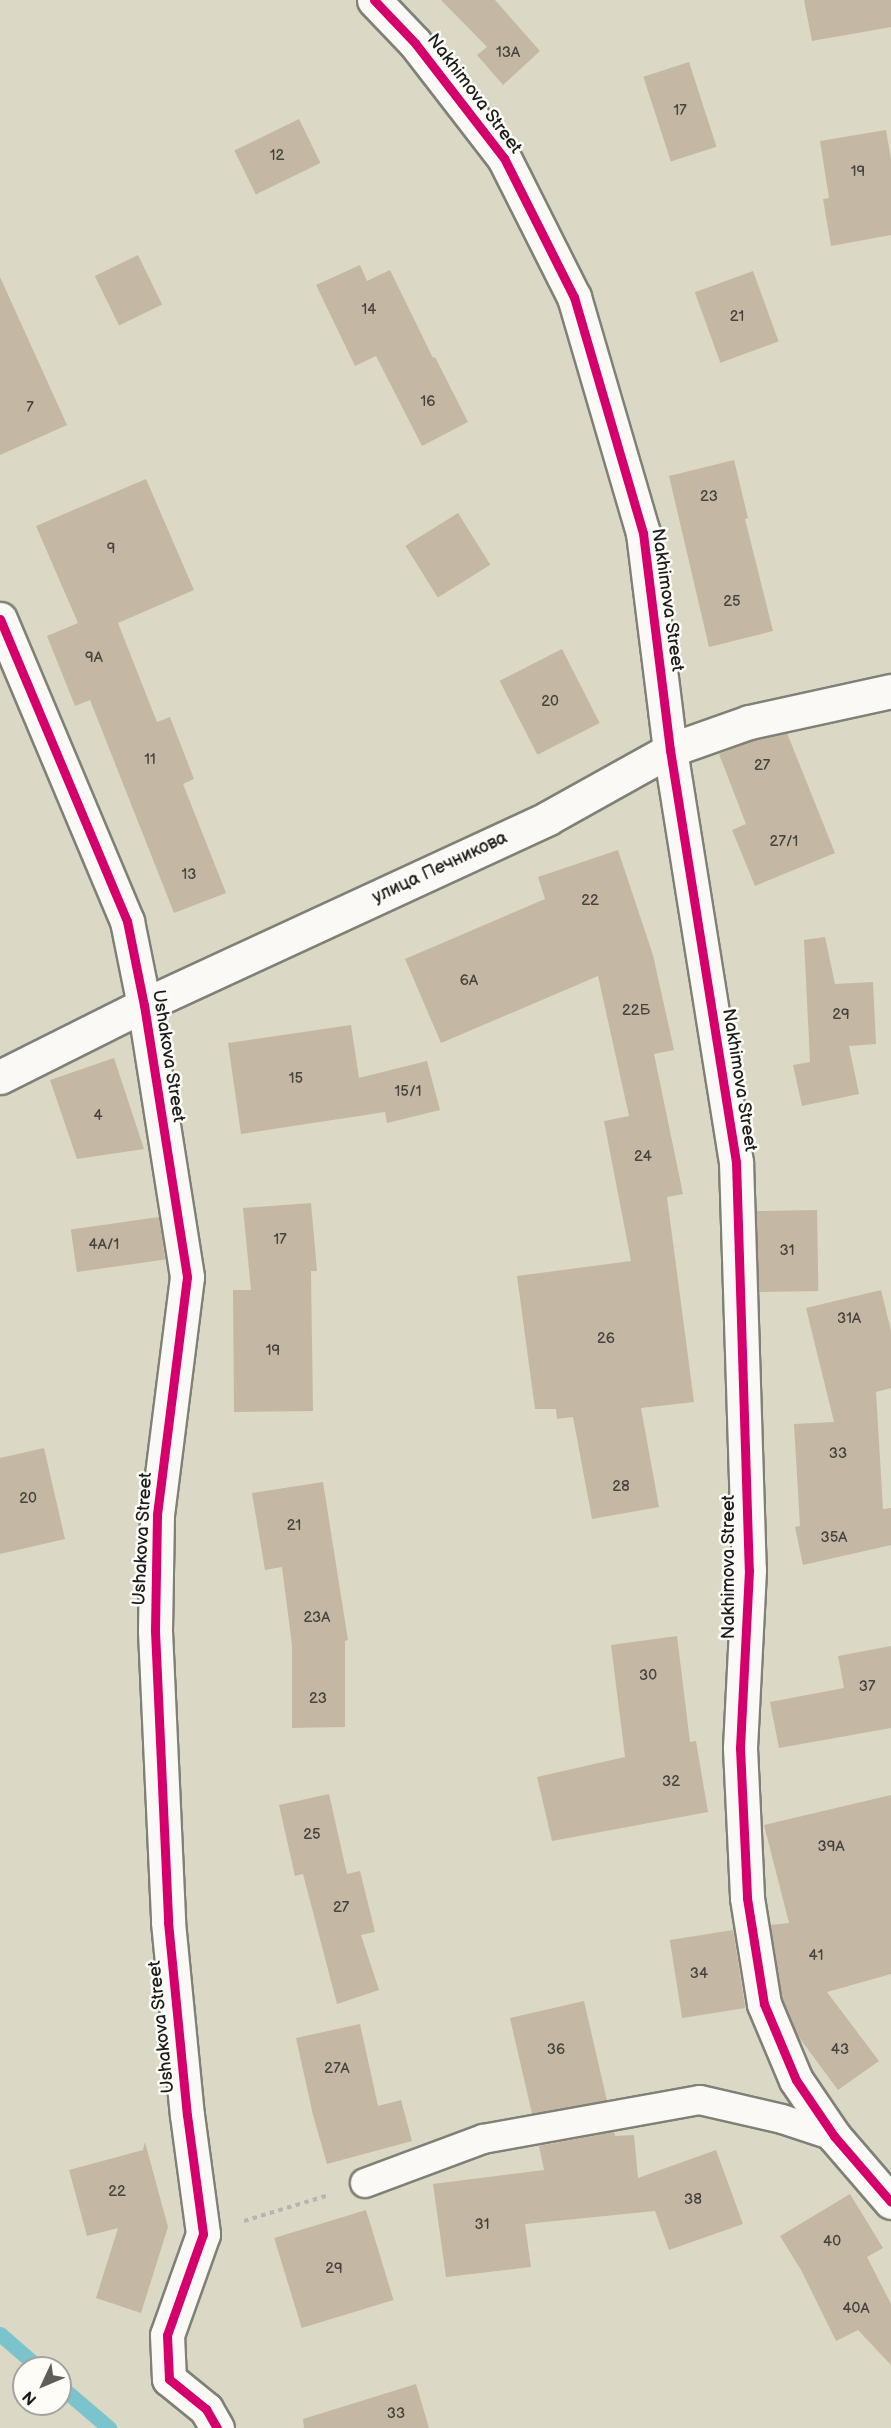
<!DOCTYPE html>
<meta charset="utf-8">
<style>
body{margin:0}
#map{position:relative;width:891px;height:2428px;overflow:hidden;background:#dbd8c5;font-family:"Balsamiq Sans",sans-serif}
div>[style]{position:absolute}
.stream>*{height:15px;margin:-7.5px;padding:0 7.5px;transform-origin:7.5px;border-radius:7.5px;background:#7bc4cd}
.building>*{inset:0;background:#c4b8a4;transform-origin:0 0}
.path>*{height:4px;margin-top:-2px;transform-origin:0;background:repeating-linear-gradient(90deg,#b6b5b2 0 4.5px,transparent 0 9px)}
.roads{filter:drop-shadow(2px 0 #818076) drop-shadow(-2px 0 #818076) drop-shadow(0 2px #818076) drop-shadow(0 -2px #818076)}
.lane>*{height:28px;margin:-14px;padding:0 14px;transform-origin:14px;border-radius:14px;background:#faf9f6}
.street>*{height:33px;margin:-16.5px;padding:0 16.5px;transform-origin:16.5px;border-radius:16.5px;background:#faf9f6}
.cycleway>*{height:9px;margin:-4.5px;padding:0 4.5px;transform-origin:4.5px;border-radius:4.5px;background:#d6006c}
span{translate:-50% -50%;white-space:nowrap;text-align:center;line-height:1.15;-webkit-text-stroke:5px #fdfcf7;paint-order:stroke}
.number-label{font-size:15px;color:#46433e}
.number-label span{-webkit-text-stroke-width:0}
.street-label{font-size:18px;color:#1c1c1c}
.north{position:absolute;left:12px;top:2356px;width:60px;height:60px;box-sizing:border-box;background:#fdfcf7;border:2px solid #a3a29f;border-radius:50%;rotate:226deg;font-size:16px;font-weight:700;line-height:24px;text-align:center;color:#1c1c1c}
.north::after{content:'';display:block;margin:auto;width:21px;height:27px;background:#5f5e57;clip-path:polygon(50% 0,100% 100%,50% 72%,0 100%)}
</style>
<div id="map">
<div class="stream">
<div style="left:0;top:2334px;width:52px;rotate:41.1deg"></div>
<div style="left:60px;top:2386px;width:65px;rotate:40.6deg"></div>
</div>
<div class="building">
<div style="clip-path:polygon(441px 0,495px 0,540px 51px,503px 85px,477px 55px,487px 47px)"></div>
<div style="clip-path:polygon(804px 0,891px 0,891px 27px,812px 41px)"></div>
<div style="left:689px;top:62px;width:89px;height:48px;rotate:72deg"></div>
<div style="left:299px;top:119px;width:49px;height:72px;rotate:64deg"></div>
<div style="clip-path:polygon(886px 130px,891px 159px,891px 235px,831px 246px,823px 199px,829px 198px,820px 141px)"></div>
<div style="left:138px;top:255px;width:55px;height:48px;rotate:64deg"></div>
<div style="clip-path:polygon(360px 265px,367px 281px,390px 270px,433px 358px,435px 357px,468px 422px,422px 446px,376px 356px,355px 366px,316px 285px)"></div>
<div style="left:753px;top:271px;width:75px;height:62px;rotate:70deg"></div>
<div style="clip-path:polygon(0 277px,67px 425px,0 455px)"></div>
<div style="clip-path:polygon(734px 460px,748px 518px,745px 519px,773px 631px,709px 647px,669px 476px)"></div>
<div style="clip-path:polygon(146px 479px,194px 590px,118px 623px,157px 722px,170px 717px,194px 779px,183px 784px,226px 893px,174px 913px,90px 700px,75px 706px,47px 636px,78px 623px,36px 526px)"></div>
<div style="left:458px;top:513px;width:61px;height:62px;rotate:58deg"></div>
<div style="left:562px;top:649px;width:83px;height:70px;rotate:63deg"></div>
<div style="clip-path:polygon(787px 733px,835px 853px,755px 886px,732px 830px,746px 824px,719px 754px,755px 740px)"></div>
<div style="clip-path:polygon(618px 850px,653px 955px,674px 1050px,654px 1054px,683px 1194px,667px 1197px,694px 1402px,641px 1408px,659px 1507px,592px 1519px,573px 1417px,557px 1419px,556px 1409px,535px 1409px,517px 1276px,631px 1261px,604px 1121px,629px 1116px,598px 976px,441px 1043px,405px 959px,545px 899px,538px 877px)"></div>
<div style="clip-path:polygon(825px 937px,835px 984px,873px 982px,876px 1044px,849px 1046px,859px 1094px,802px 1106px,793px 1065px,810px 1062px,804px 940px)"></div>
<div style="clip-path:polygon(351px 1025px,359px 1078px,427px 1061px,440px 1110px,387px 1123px,385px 1112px,241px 1134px,228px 1043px)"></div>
<div style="clip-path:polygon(114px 1058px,144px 1149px,77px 1159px,50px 1080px)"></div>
<div style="clip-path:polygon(311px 1203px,317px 1271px,311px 1271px,313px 1411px,234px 1412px,233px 1290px,251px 1290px,243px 1208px)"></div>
<div style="left:817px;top:1210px;width:81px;height:61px;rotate:89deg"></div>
<div style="left:159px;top:1217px;width:43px;height:89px;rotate:82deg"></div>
<div style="clip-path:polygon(881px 1290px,891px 1331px,891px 1388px,876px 1392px,883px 1509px,891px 1508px,891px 1545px,803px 1565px,795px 1527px,800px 1526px,794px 1424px,834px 1422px,806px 1308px)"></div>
<div style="clip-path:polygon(44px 1448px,65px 1539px,0 1554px,0 1458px)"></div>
<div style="clip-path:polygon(323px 1482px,348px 1640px,345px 1641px,345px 1727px,292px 1728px,292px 1645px,282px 1567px,265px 1570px,252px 1493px)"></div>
<div style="clip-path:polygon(677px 1636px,690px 1742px,696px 1741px,708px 1812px,552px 1841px,537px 1777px,625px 1757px,611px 1645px)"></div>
<div style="clip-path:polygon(891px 1646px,891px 1728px,779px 1748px,770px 1702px,844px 1688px,838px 1656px)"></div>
<div style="clip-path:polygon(329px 1794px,347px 1874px,360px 1871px,375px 1932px,361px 1935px,379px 1990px,337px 2004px,303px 1874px,295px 1876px,279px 1805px)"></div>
<div style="clip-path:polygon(891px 1795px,891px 1974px,827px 1992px,879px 2061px,838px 2090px,798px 2036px,782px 1999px,770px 1925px,789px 1923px,764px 1825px)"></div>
<div style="left:733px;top:1930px;width:79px;height:64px;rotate:81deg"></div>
<div style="left:584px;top:2001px;width:102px;height:76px;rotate:77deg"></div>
<div style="clip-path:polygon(360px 2024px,378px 2106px,401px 2100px,412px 2141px,327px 2164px,313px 2115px,296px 2038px)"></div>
<div style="clip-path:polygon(614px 2132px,615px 2136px,634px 2135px,638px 2178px,716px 2150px,743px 2224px,669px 2250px,655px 2211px,525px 2224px,531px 2267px,446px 2277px,433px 2184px,544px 2170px,539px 2146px)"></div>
<div style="clip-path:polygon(145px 2142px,168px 2227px,141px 2313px,96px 2298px,118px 2228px,87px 2236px,69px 2170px,143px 2150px)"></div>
<div style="clip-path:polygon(850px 2194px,883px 2248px,867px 2257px,891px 2304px,891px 2365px,858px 2330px,836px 2341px,801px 2270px,780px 2236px)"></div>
<div style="left:366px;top:2210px;width:94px;height:96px;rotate:73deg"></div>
<div style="clip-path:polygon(416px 2384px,429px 2428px,304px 2428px,303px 2419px)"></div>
</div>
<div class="path">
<div style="left:244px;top:2221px;width:89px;rotate:-17deg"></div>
</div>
<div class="roads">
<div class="lane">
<div style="left:365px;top:2183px;width:126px;rotate:-20.4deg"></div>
<div style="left:483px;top:2139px;width:220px;rotate:-10.2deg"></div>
<div style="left:700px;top:2100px;width:84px;rotate:13deg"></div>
<div style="left:782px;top:2119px;width:55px;rotate:18.1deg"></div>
</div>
<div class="street">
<div style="left:374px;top:0;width:59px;rotate:46.4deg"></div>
<div style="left:415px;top:43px;width:145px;rotate:52.3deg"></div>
<div style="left:504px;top:158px;width:156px;rotate:63.3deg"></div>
<div style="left:574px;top:297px;width:246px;rotate:73.7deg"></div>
<div style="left:643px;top:533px;width:219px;rotate:82.9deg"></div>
<div style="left:670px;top:750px;width:417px;rotate:80.9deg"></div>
<div style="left:736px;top:1162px;width:408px;rotate:88.2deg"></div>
<div style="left:749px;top:1570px;width:178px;rotate:92.9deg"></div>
<div style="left:740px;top:1748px;width:150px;rotate:87.3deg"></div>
<div style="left:747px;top:1898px;width:107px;rotate:80.9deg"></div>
<div style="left:764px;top:2004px;width:82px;rotate:67.2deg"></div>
<div style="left:796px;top:2080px;width:68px;rotate:55.8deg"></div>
<div style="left:834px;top:2136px;width:87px;rotate:49.2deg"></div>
<div style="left:0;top:619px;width:328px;rotate:67.2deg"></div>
<div style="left:127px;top:921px;width:86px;rotate:78.6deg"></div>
<div style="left:144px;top:1005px;width:275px;rotate:81deg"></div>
<div style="left:187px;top:1277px;width:240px;rotate:97.2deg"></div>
<div style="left:157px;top:1515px;width:116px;rotate:91deg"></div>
<div style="left:155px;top:1631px;width:291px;rotate:87.4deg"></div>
<div style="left:168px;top:1922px;width:194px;rotate:84.4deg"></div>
<div style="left:187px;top:2115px;width:120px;rotate:82.3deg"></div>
<div style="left:203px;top:2234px;width:107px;rotate:109.6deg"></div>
<div style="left:167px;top:2335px;width:44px;rotate:87.4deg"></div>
<div style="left:169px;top:2379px;width:48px;rotate:39deg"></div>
<div style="left:206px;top:2409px;width:22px;rotate:60deg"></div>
<div style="left:0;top:1077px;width:161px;rotate:-26.6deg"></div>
<div style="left:144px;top:1005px;width:445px;rotate:-24.8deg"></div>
<div style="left:548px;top:818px;width:140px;rotate:-29.1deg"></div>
<div style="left:670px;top:750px;width:84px;rotate:-19.5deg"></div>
<div style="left:749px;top:722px;width:145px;rotate:-12.3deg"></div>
</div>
</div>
<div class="cycleway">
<div style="left:374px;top:0;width:59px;rotate:46.4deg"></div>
<div style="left:415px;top:43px;width:145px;rotate:52.3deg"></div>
<div style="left:504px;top:158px;width:156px;rotate:63.3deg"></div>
<div style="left:574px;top:297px;width:246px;rotate:73.7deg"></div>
<div style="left:643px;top:533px;width:219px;rotate:82.9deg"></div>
<div style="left:670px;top:750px;width:417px;rotate:80.9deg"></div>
<div style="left:736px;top:1162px;width:408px;rotate:88.2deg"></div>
<div style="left:749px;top:1570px;width:178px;rotate:92.9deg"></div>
<div style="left:740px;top:1748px;width:150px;rotate:87.3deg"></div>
<div style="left:747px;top:1898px;width:107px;rotate:80.9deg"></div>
<div style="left:764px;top:2004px;width:82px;rotate:67.2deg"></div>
<div style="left:796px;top:2080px;width:68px;rotate:55.8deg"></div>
<div style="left:834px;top:2136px;width:87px;rotate:49.2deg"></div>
<div style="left:0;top:619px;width:328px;rotate:67.2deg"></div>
<div style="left:127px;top:921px;width:86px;rotate:78.6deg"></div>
<div style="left:144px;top:1005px;width:275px;rotate:81deg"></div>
<div style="left:187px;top:1277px;width:240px;rotate:97.2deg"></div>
<div style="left:157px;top:1515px;width:116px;rotate:91deg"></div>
<div style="left:155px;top:1631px;width:291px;rotate:87.4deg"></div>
<div style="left:168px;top:1922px;width:194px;rotate:84.4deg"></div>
<div style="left:187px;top:2115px;width:120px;rotate:82.3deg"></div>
<div style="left:203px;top:2234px;width:107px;rotate:109.6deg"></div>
<div style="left:167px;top:2335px;width:44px;rotate:87.4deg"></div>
<div style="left:169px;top:2379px;width:48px;rotate:39deg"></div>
<div style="left:206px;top:2409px;width:22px;rotate:60deg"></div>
</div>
<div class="number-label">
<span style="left:508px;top:53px">13А</span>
<span style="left:680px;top:111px">17</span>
<span style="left:277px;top:156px">12</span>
<span style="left:858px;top:172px">19</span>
<span style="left:369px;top:310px">14</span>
<span style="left:737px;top:317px">21</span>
<span style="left:428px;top:402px">16</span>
<span style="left:30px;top:408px">7</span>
<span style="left:709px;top:497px">23</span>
<span style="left:111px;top:549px">9</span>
<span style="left:732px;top:602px">25</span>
<span style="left:94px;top:658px">9А</span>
<span style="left:550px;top:702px">20</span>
<span style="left:150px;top:760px">11</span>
<span style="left:762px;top:766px">27</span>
<span style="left:784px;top:842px">27/1</span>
<span style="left:189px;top:875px">13</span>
<span style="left:590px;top:901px">22</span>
<span style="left:469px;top:981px">6А</span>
<span style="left:636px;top:1011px">22Б</span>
<span style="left:841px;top:1015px">29</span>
<span style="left:296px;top:1079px">15</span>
<span style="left:408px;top:1092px">15/1</span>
<span style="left:98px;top:1116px">4</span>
<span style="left:643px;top:1157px">24</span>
<span style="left:280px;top:1240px">17</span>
<span style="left:104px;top:1245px">4А/1</span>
<span style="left:787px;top:1251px">31</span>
<span style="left:849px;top:1319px">31А</span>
<span style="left:606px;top:1339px">26</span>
<span style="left:273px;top:1351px">19</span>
<span style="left:838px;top:1454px">33</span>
<span style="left:621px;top:1487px">28</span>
<span style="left:28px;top:1499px">20</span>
<span style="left:294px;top:1526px">21</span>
<span style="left:834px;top:1538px">35А</span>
<span style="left:317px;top:1618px">23А</span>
<span style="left:648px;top:1676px">30</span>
<span style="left:867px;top:1687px">37</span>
<span style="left:318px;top:1699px">23</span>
<span style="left:671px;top:1782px">32</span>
<span style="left:312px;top:1835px">25</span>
<span style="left:831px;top:1847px">39А</span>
<span style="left:341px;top:1908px">27</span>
<span style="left:816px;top:1956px">41</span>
<span style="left:699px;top:1974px">34</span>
<span style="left:556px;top:2050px">36</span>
<span style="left:840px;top:2050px">43</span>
<span style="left:337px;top:2069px">27А</span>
<span style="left:117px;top:2192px">22</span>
<span style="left:693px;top:2200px">38</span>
<span style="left:482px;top:2225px">31</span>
<span style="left:832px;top:2242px">40</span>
<span style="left:334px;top:2269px">29</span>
<span style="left:856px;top:2309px">40А</span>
<span style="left:396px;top:2414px">33</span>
</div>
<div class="street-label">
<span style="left:474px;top:94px;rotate:53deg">Nakhimova Street</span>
<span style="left:667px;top:600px;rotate:82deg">Nakhimova Street</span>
<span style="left:440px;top:868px;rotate:-25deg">улица Печникова</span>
<span style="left:168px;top:1056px;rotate:81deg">Ushakova Street</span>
<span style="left:739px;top:1080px;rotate:81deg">Nakhimova Street</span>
<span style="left:143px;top:1539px;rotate:-87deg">Ushakova Street</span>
<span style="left:729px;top:1567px;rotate:-90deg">Nakhimova Street</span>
<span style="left:162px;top:2027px;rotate:-96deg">Ushakova Street</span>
</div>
<div class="north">N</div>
</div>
